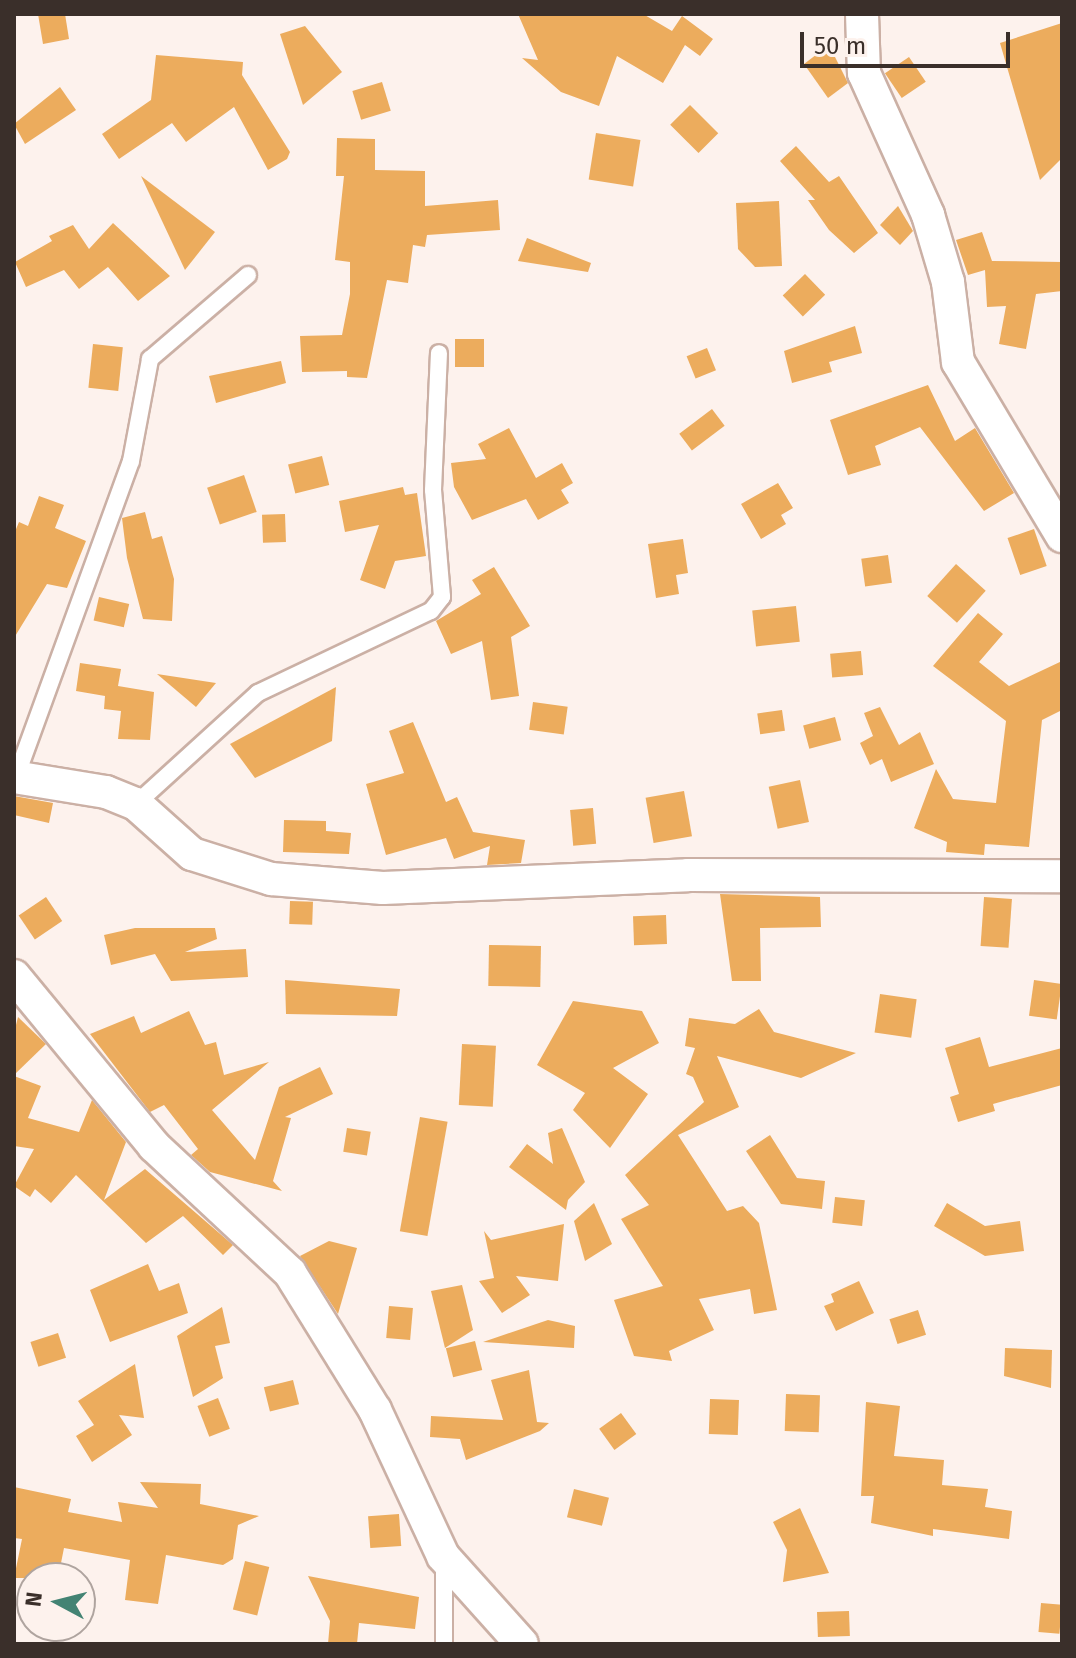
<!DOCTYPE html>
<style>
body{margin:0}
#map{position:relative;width:1076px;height:1658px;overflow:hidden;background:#fdf2ed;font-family:"Fira Sans",sans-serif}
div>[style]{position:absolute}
.building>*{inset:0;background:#ecac5d;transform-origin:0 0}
.roads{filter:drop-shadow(2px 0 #cbb0a5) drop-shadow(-2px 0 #cbb0a5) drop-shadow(0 2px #cbb0a5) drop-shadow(0 -2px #cbb0a5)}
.lane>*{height:16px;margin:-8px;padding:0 8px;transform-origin:8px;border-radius:8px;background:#fff}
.street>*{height:32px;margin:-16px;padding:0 16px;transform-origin:16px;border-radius:16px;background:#fff}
span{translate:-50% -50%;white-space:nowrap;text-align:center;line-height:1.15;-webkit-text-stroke:6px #fdf2ed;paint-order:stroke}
.frame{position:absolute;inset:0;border:16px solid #3a2f2a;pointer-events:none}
.north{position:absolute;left:16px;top:1562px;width:80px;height:80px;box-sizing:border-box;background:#fdf2ed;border:2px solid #afa49f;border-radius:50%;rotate:277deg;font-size:22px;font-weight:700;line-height:32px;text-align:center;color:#3a2f2a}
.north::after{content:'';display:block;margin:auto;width:28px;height:36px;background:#438373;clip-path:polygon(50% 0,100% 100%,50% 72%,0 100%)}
.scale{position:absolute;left:800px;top:32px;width:210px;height:36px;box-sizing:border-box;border:4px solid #3a2f2a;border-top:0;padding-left:10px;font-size:24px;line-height:28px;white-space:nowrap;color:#3a2f2a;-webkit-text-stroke:6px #fdf2ed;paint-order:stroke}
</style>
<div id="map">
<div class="building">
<div style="clip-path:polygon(38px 14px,65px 14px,69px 39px,43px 44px)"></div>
<div style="clip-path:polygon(518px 14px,643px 14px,672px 31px,682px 16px,713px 39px,700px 56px,685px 45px,663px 83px,617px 56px,599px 106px,561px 92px,522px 58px,538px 60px)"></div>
<div style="clip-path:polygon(1062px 23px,1062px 158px,1040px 180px,1000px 43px)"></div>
<div style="clip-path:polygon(305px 26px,342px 72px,303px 105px,280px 34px)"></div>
<div style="clip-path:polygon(829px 45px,848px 83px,828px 98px,804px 64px)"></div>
<div style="clip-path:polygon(156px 55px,243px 62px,242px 75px,290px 152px,287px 159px,268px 170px,234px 107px,186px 142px,172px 123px,119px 159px,102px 134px,151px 100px)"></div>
<div style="left:909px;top:57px;width:30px;height:29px;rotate:56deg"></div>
<div style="left:382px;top:82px;width:30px;height:31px;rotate:73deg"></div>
<div style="clip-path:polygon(60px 87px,76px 110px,25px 144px,14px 124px)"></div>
<div style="left:690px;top:105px;width:40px;height:28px;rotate:45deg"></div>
<div style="left:596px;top:133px;width:45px;height:47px;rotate:9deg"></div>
<div style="clip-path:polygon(337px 138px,375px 139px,375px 170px,425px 171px,425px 206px,498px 200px,500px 230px,427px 235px,425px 247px,413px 245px,408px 283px,387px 280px,367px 378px,347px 377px,347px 371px,302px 372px,300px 336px,342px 335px,350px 294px,350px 262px,335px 260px,344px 176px,336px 176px)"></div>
<div style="clip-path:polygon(796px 146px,829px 182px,839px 176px,878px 233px,854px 253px,829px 230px,808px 200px,815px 200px,780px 161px)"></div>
<div style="clip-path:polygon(141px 176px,215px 232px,185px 270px)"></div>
<div style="clip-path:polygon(779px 201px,782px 266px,755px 267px,738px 249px,736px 203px)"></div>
<div style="clip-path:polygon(898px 206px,913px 231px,900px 245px,880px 225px)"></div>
<div style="clip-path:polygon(113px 223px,170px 276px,138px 301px,108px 267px,79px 289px,64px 270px,26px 287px,15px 262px,52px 241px,49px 236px,73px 225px,89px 249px)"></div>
<div style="clip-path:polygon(982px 232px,992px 261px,1062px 262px,1062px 291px,1036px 294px,1026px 349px,999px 344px,1006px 306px,987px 307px,985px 270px,968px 275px,956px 240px)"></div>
<div style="clip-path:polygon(527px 238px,591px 263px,588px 272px,518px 261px)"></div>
<div style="left:805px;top:274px;width:29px;height:31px;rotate:46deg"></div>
<div style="clip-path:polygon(855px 326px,862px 353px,829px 362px,832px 372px,792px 383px,784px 351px)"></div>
<div style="left:455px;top:339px;width:29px;height:28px"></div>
<div style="left:93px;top:344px;width:30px;height:44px;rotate:6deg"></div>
<div style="left:707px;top:348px;width:24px;height:22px;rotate:68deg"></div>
<div style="clip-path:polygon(281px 361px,286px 383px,216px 403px,209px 376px)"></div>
<div style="clip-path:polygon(928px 385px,955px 441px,975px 428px,1014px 493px,984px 511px,920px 427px,875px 446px,881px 465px,848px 475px,830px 420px)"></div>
<div style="left:712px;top:409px;width:21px;height:41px;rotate:53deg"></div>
<div style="clip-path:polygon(509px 428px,536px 478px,562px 463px,573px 483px,561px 490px,569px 503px,538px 520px,526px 499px,472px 520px,454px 487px,451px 463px,486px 459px,478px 444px)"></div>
<div style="left:322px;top:456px;width:30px;height:35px;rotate:76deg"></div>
<div style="left:244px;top:475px;width:39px;height:39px;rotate:71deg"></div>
<div style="clip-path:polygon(778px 483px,793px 508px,781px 515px,786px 524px,761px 539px,741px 504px)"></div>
<div style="clip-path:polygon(403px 487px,405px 495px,417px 493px,426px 556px,395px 561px,385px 589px,360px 580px,379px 525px,345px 532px,339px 501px)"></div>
<div style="clip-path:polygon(39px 496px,64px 505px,55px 528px,86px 541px,67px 588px,47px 584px,14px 638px,14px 534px,19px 522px,28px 526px)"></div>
<div style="clip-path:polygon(145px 512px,152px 539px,162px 536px,174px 579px,172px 621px,143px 619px,127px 558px,122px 518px)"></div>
<div style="left:285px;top:514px;width:28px;height:23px;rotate:88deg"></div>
<div style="left:1034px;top:529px;width:39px;height:28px;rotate:71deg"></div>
<div style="clip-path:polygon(683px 539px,688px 573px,676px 575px,679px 594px,656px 598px,648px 544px)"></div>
<div style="left:888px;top:555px;width:28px;height:27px;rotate:82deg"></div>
<div style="left:956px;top:564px;width:40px;height:43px;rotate:42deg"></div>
<div style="clip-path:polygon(494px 567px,530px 626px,511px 637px,519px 696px,491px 700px,482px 641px,451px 654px,436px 621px,481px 594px,472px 580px)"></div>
<div style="left:99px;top:597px;width:31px;height:24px;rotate:13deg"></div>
<div style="left:796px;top:606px;width:36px;height:44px;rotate:84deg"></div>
<div style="clip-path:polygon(978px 613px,1003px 634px,979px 662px,1009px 686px,1062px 661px,1062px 710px,1042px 720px,1029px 847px,985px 844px,984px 855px,946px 852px,947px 842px,914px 828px,936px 769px,953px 799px,996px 803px,1006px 721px,933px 666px)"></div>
<div style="left:861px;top:651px;width:24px;height:31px;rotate:85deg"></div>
<div style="clip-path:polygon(80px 663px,121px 669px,118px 686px,154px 692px,150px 740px,118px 739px,121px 711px,104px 709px,105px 696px,76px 691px)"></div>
<div style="clip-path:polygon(157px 674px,216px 683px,196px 707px)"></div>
<div style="clip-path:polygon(336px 687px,332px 741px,255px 778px,230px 744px)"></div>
<div style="left:533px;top:702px;width:35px;height:28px;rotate:8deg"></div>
<div style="clip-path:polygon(880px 707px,899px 745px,920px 732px,934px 764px,891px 782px,882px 759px,870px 765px,860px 743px,873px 736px,864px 713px)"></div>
<div style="left:782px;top:710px;width:21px;height:25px;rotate:82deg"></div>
<div style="left:835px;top:717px;width:24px;height:33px;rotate:75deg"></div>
<div style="clip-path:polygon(413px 722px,446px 802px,457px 797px,473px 832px,525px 840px,521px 863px,487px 865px,490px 846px,454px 859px,446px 838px,386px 855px,366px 784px,404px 773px,389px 731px)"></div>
<div style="left:800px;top:780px;width:43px;height:32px;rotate:78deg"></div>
<div style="left:684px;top:791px;width:46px;height:39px;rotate:80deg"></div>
<div style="clip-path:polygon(14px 796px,53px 803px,49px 823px,14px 815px)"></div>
<div style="left:593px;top:808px;width:36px;height:23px;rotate:85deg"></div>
<div style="clip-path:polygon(284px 820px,326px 821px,326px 831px,351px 833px,349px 854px,283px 852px)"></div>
<div style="clip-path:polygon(720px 894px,820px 897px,821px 927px,760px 928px,761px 981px,732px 981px)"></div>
<div style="left:46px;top:897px;width:29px;height:33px;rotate:56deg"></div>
<div style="left:984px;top:897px;width:28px;height:49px;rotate:4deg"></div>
<div style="left:290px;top:901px;width:23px;height:23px;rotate:2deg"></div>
<div style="left:666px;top:915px;width:29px;height:33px;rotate:88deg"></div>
<div style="clip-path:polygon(135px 928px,215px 928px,217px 939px,185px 952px,246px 949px,248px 977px,171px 981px,155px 954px,111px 965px,104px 935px)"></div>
<div style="left:489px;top:945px;width:52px;height:41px;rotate:1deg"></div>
<div style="clip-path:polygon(285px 980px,400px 989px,397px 1016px,286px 1014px)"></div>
<div style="left:1034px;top:980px;width:28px;height:36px;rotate:8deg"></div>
<div style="left:880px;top:994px;width:37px;height:39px;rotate:8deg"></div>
<div style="clip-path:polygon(573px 1001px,642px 1011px,659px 1043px,613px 1068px,648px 1094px,610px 1148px,573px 1110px,585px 1093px,537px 1065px)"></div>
<div style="clip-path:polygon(759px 1009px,774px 1032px,856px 1053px,801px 1078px,717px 1056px,739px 1107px,678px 1135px,727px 1211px,743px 1206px,759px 1223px,777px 1310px,754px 1314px,750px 1289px,699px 1299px,714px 1330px,669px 1351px,672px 1361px,634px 1356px,614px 1300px,663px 1286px,621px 1219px,649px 1205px,625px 1175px,704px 1102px,693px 1077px,686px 1074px,695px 1048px,685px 1046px,689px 1018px,735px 1024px)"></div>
<div style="clip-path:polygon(189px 1011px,205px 1045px,216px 1042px,224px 1075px,269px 1062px,212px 1110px,255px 1160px,279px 1087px,320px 1067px,333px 1094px,285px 1117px,291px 1118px,273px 1181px,282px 1191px,210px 1172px,191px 1155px,198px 1149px,164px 1105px,150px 1112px,90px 1034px,134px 1016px,141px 1033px)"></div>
<div style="clip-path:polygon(18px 1017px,46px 1044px,14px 1075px,14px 1033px)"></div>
<div style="clip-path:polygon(980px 1037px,989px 1067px,1062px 1048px,1062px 1085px,993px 1104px,995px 1111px,958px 1122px,950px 1097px,959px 1094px,945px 1048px)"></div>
<div style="left:462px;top:1044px;width:34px;height:61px;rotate:3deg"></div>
<div style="clip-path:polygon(14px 1076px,41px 1086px,28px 1118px,79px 1132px,92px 1100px,126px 1142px,104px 1200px,145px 1169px,233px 1245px,223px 1255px,183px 1216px,146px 1243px,76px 1175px,51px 1203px,35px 1189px,30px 1197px,14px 1186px,34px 1149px,14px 1146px)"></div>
<div style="left:420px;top:1117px;width:28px;height:116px;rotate:10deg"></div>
<div style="left:347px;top:1128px;width:24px;height:24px;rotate:9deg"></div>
<div style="clip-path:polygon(562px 1128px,585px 1182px,568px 1200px,566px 1210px,509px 1167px,527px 1144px,553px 1164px,548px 1133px)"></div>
<div style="clip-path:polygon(770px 1135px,797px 1178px,825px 1181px,822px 1209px,781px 1204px,746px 1151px)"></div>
<div style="left:835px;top:1197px;width:30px;height:26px;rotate:6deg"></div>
<div style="clip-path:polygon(594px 1203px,612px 1244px,585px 1261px,574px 1221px)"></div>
<div style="clip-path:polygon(947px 1203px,985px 1226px,1020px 1221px,1024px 1251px,985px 1256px,934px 1226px)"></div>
<div style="clip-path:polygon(564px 1224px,558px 1281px,516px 1276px,530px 1295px,502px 1313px,479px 1281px,494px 1278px,484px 1231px,491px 1240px)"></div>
<div style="clip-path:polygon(329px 1241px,357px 1248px,338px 1314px,300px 1256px)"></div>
<div style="clip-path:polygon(148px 1264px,159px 1291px,179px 1283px,188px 1313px,110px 1342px,90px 1290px)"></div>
<div style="clip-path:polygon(859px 1281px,874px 1313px,836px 1331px,824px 1306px,834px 1302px,831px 1294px)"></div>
<div style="clip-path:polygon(462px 1285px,473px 1330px,445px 1348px,431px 1291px)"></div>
<div style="left:389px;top:1306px;width:24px;height:32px;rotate:5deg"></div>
<div style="clip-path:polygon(222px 1307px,230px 1343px,215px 1346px,223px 1378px,193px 1397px,177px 1336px)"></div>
<div style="left:918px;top:1310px;width:26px;height:30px;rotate:72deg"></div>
<div style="clip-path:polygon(548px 1320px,575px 1326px,574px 1348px,483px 1342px)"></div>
<div style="left:58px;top:1333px;width:26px;height:29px;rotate:72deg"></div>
<div style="left:475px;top:1341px;width:30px;height:30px;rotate:76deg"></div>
<div style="clip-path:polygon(1005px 1348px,1052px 1350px,1051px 1388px,1004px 1376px)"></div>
<div style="clip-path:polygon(135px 1364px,144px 1418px,119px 1415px,132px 1435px,92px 1462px,76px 1436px,94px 1425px,78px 1401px)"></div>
<div style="clip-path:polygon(529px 1370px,537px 1422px,549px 1423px,540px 1431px,466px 1460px,460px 1439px,430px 1437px,431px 1416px,503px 1420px,491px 1380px)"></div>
<div style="left:293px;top:1380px;width:25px;height:30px;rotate:76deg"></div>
<div style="left:786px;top:1394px;width:34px;height:37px;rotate:2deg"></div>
<div style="left:218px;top:1398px;width:33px;height:22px;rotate:69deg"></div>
<div style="left:710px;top:1399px;width:29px;height:35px;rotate:2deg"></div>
<div style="clip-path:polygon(866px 1402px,900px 1406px,894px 1456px,944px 1460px,942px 1485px,988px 1489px,985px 1507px,1012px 1511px,1009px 1539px,933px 1529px,933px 1536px,871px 1523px,874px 1496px,861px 1496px)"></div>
<div style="left:621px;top:1413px;width:26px;height:27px;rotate:54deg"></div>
<div style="clip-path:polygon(140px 1482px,201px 1484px,200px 1504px,259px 1516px,238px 1525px,233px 1559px,223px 1565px,166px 1555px,158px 1604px,125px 1600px,130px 1560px,64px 1548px,58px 1578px,14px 1578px,22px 1539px,14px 1538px,14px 1487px,71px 1499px,68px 1512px,122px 1522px,118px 1502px,158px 1508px)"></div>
<div style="left:574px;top:1489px;width:36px;height:29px;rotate:14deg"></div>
<div style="clip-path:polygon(800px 1508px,829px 1573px,783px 1582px,787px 1550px,773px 1522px)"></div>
<div style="left:399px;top:1514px;width:32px;height:31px;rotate:86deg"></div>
<div style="left:245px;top:1561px;width:25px;height:50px;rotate:14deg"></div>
<div style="clip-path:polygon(308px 1576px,419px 1597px,415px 1629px,359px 1623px,357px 1644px,328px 1644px,330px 1621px)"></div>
<div style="left:1041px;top:1603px;width:21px;height:29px;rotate:5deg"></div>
<div style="left:849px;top:1611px;width:25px;height:32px;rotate:88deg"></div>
</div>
<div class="roads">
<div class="lane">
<div style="left:16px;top:777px;width:336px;rotate:-70deg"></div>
<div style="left:131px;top:461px;width:104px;rotate:-79.4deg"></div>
<div style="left:150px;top:359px;width:129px;rotate:-40.6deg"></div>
<div style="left:136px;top:804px;width:165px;rotate:-42.3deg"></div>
<div style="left:258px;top:693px;width:191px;rotate:-25.4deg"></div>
<div style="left:431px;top:611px;width:18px;rotate:-52deg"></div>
<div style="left:442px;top:597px;width:107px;rotate:-94.8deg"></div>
<div style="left:433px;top:490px;width:137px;rotate:-87.5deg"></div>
<div style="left:444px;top:1561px;width:83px;rotate:90deg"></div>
</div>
<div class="street">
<div style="left:862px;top:14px;width:59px;rotate:88.1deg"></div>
<div style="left:864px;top:73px;width:156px;rotate:65.7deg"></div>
<div style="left:928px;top:215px;width:70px;rotate:73.4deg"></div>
<div style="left:948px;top:282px;width:81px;rotate:82.9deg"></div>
<div style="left:958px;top:362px;width:203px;rotate:59.1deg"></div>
<div style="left:14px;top:777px;width:93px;rotate:9.3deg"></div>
<div style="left:106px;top:792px;width:32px;rotate:22deg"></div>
<div style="left:136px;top:804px;width:75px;rotate:41.8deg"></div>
<div style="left:192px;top:854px;width:83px;rotate:17.6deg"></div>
<div style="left:271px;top:879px;width:112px;rotate:4.6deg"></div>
<div style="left:383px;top:888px;width:305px;rotate:-2.4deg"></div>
<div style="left:688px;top:875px;width:374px;rotate:0.2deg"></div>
<div style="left:14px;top:976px;width:220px;rotate:50.5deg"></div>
<div style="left:154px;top:1146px;width:186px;rotate:43deg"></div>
<div style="left:290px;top:1273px;width:161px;rotate:58.2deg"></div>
<div style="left:375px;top:1410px;width:161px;rotate:65deg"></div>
<div style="left:443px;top:1556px;width:118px;rotate:48.1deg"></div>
</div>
</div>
<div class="frame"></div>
<div class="north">N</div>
<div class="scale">50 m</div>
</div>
